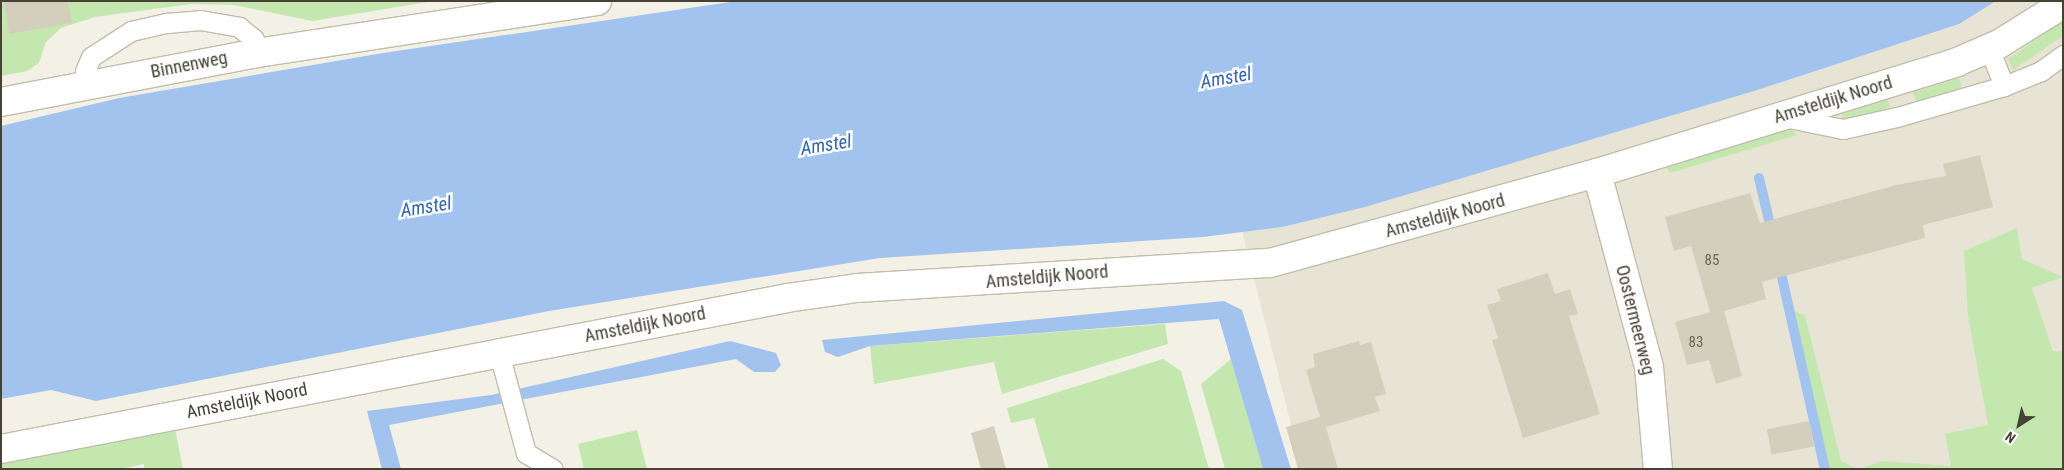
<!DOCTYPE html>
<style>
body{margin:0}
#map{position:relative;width:2064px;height:470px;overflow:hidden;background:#f3f1e6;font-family:"Roboto Condensed",sans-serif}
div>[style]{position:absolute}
.residential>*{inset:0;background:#e7e4d5}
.green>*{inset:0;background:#c4e7b0;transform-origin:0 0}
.water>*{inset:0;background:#a3c3ef}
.stream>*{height:10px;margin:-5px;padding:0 5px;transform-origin:5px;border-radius:5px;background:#a3c3ef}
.building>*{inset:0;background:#d4cfbc;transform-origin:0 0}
.roads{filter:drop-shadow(1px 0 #c1bdac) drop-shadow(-1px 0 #c1bdac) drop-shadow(0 1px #c1bdac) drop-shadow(0 -1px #c1bdac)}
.service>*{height:19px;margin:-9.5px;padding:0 9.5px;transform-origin:9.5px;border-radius:9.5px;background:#fff}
.minor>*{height:28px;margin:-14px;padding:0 14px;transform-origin:14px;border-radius:14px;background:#fff}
.tertiary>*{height:28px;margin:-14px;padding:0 14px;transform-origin:14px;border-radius:14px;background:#fff}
span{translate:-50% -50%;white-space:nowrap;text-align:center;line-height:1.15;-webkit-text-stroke:5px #fff;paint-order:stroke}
.number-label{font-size:15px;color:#6a6558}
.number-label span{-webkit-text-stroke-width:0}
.street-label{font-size:18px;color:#464236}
.water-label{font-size:19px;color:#3164b0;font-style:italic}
.frame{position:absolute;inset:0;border:2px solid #464236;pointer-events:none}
.north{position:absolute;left:1994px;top:400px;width:50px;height:50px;-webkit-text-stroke:4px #fff;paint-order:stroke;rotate:215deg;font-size:14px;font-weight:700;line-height:20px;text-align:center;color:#464236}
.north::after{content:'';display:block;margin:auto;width:18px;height:22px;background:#464236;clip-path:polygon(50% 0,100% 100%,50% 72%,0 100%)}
</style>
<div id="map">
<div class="residential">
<div style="clip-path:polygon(1306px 1px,2063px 1px,2063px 469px,1302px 469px,1225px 163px)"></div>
</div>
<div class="green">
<div style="clip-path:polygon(1px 1px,434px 1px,312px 21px,234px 5px,191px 4px,95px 17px,61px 28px,46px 42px,39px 63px,27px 71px,1px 76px)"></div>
<div style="clip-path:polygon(2063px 21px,2063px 36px,2013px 70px,2008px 59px)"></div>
<div style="left:1959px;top:78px;width:10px;height:48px;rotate:73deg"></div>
<div style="left:1887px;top:98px;width:10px;height:48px;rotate:73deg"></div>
<div style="clip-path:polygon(1791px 129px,1797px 135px,1670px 173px,1664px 165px)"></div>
<div style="clip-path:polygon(2017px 228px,2022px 259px,2063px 277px,2032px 288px,2053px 351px,2063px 351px,2063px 469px,1860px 469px,1881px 461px,1951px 466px,1945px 434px,1988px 425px,1968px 316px,1964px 251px)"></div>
<div style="clip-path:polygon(1791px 310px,1805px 315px,1841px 461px,1857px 469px,1826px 469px)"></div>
<div style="clip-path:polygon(1165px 324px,1168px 344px,1002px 394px,994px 362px,874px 384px,870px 346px)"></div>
<div style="clip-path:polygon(1163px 359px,1181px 371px,1209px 469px,1049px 469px,1034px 418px,1011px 423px,1007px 408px)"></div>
<div style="clip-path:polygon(1231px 359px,1263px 469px,1225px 469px,1201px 384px)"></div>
<div style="clip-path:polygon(175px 428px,183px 469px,144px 469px,144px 464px,121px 469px,1px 469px,1px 462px)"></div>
<div style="clip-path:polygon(637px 430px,647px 469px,584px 469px,578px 444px)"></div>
</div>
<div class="water">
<div style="clip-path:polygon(737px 1px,1996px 1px,1959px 24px,1754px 91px,1365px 207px,1282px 227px,1203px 237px,880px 258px,549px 311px,96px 401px,51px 390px,1px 399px,1px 126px,119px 98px,383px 53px)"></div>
<div style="clip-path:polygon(1224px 301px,1242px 310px,1291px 469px,1263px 469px,1219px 319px,870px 346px,838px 357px,825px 352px,822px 340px)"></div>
<div style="clip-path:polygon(730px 341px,776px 353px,781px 365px,775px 372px,754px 372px,736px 359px,389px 425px,401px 469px,382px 469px,367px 411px,491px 395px)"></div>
</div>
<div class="stream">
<div style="left:1759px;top:178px;width:57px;rotate:76.7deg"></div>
<div style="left:1779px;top:264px;width:210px;rotate:77.4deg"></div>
</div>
<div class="building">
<div style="clip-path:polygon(4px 1px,68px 1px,72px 23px,9px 34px)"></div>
<div style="clip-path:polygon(1980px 155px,1993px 207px,1923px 225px,1925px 238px,1762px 282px,1766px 299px,1724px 311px,1742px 376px,1716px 384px,1709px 360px,1687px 365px,1675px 322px,1710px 312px,1691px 246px,1674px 251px,1665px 217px,1750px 193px,1760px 223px,1896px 185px,1946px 176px,1943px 164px)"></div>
<div style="clip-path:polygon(1548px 273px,1555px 294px,1570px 289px,1578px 314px,1569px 316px,1600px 414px,1523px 438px,1492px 340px,1498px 338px,1487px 305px,1501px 301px,1497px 289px)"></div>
<div style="clip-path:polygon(1359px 341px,1360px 345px,1371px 342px,1386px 394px,1375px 397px,1380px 411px,1326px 427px,1338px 469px,1298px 469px,1286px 427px,1320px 417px,1306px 370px,1315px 367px,1313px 354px)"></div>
<div style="left:1809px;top:421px;width:26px;height:43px;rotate:79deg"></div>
<div style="clip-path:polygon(994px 426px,1006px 469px,981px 469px,971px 433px)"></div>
</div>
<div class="roads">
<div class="service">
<div style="left:1989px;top:48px;width:41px;rotate:68.5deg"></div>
<div style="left:87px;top:84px;width:13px;rotate:-99deg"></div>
<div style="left:85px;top:71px;width:15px;rotate:-67deg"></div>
<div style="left:91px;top:57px;width:48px;rotate:-33deg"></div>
<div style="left:131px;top:31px;width:37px;rotate:-13deg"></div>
<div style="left:167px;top:23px;width:33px;rotate:-5deg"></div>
<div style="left:200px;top:20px;width:40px;rotate:10deg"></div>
<div style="left:239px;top:27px;width:19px;rotate:39deg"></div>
<div style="left:254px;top:39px;width:14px;rotate:78deg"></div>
<div style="left:1784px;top:117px;width:60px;rotate:11.5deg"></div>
<div style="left:1843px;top:129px;width:55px;rotate:-12.5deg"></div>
<div style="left:1897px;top:117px;width:111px;rotate:-16.2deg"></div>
<div style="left:2004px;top:86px;width:40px;rotate:-22deg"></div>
<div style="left:2041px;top:71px;width:27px;rotate:-36deg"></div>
<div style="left:499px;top:353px;width:104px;rotate:74.9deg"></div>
<div style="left:526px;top:453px;width:31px;rotate:31deg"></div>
</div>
<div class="minor">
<div style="left:1px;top:102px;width:261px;rotate:-10.8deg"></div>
<div style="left:257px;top:53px;width:344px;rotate:-8.7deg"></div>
<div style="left:1597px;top:173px;width:201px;rotate:75deg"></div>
<div style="left:1649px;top:367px;width:102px;rotate:85deg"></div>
</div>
<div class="tertiary">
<div style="left:1px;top:449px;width:800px;rotate:-10.87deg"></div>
<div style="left:787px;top:298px;width:71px;rotate:-8.1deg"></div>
<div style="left:857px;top:288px;width:414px;rotate:-3.5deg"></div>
<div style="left:1270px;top:263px;width:339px;rotate:-15.4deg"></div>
<div style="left:1597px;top:173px;width:377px;rotate:-17.1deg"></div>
<div style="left:1957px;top:62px;width:46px;rotate:-23.2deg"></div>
<div style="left:1999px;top:44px;width:75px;rotate:-32deg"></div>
</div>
</div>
<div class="number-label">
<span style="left:1712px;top:261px">85</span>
<span style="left:1696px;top:343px">83</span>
</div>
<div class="street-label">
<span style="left:189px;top:65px;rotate:-11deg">Binnenweg</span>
<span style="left:1833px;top:100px;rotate:-17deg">Amsteldijk Noord</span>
<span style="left:1445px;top:216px;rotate:-15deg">Amsteldijk Noord</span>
<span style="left:1047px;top:277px;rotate:-5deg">Amsteldijk Noord</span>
<span style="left:1635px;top:320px;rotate:76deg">Oostermeerweg</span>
<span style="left:645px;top:325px;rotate:-11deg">Amsteldijk Noord</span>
<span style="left:247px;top:401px;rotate:-11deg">Amsteldijk Noord</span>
</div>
<div class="water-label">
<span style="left:1226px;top:78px;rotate:-10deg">Amstel</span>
<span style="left:826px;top:145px;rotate:-9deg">Amstel</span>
<span style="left:426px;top:207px;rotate:-9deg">Amstel</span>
</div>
<div class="frame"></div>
<div class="north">N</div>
</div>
